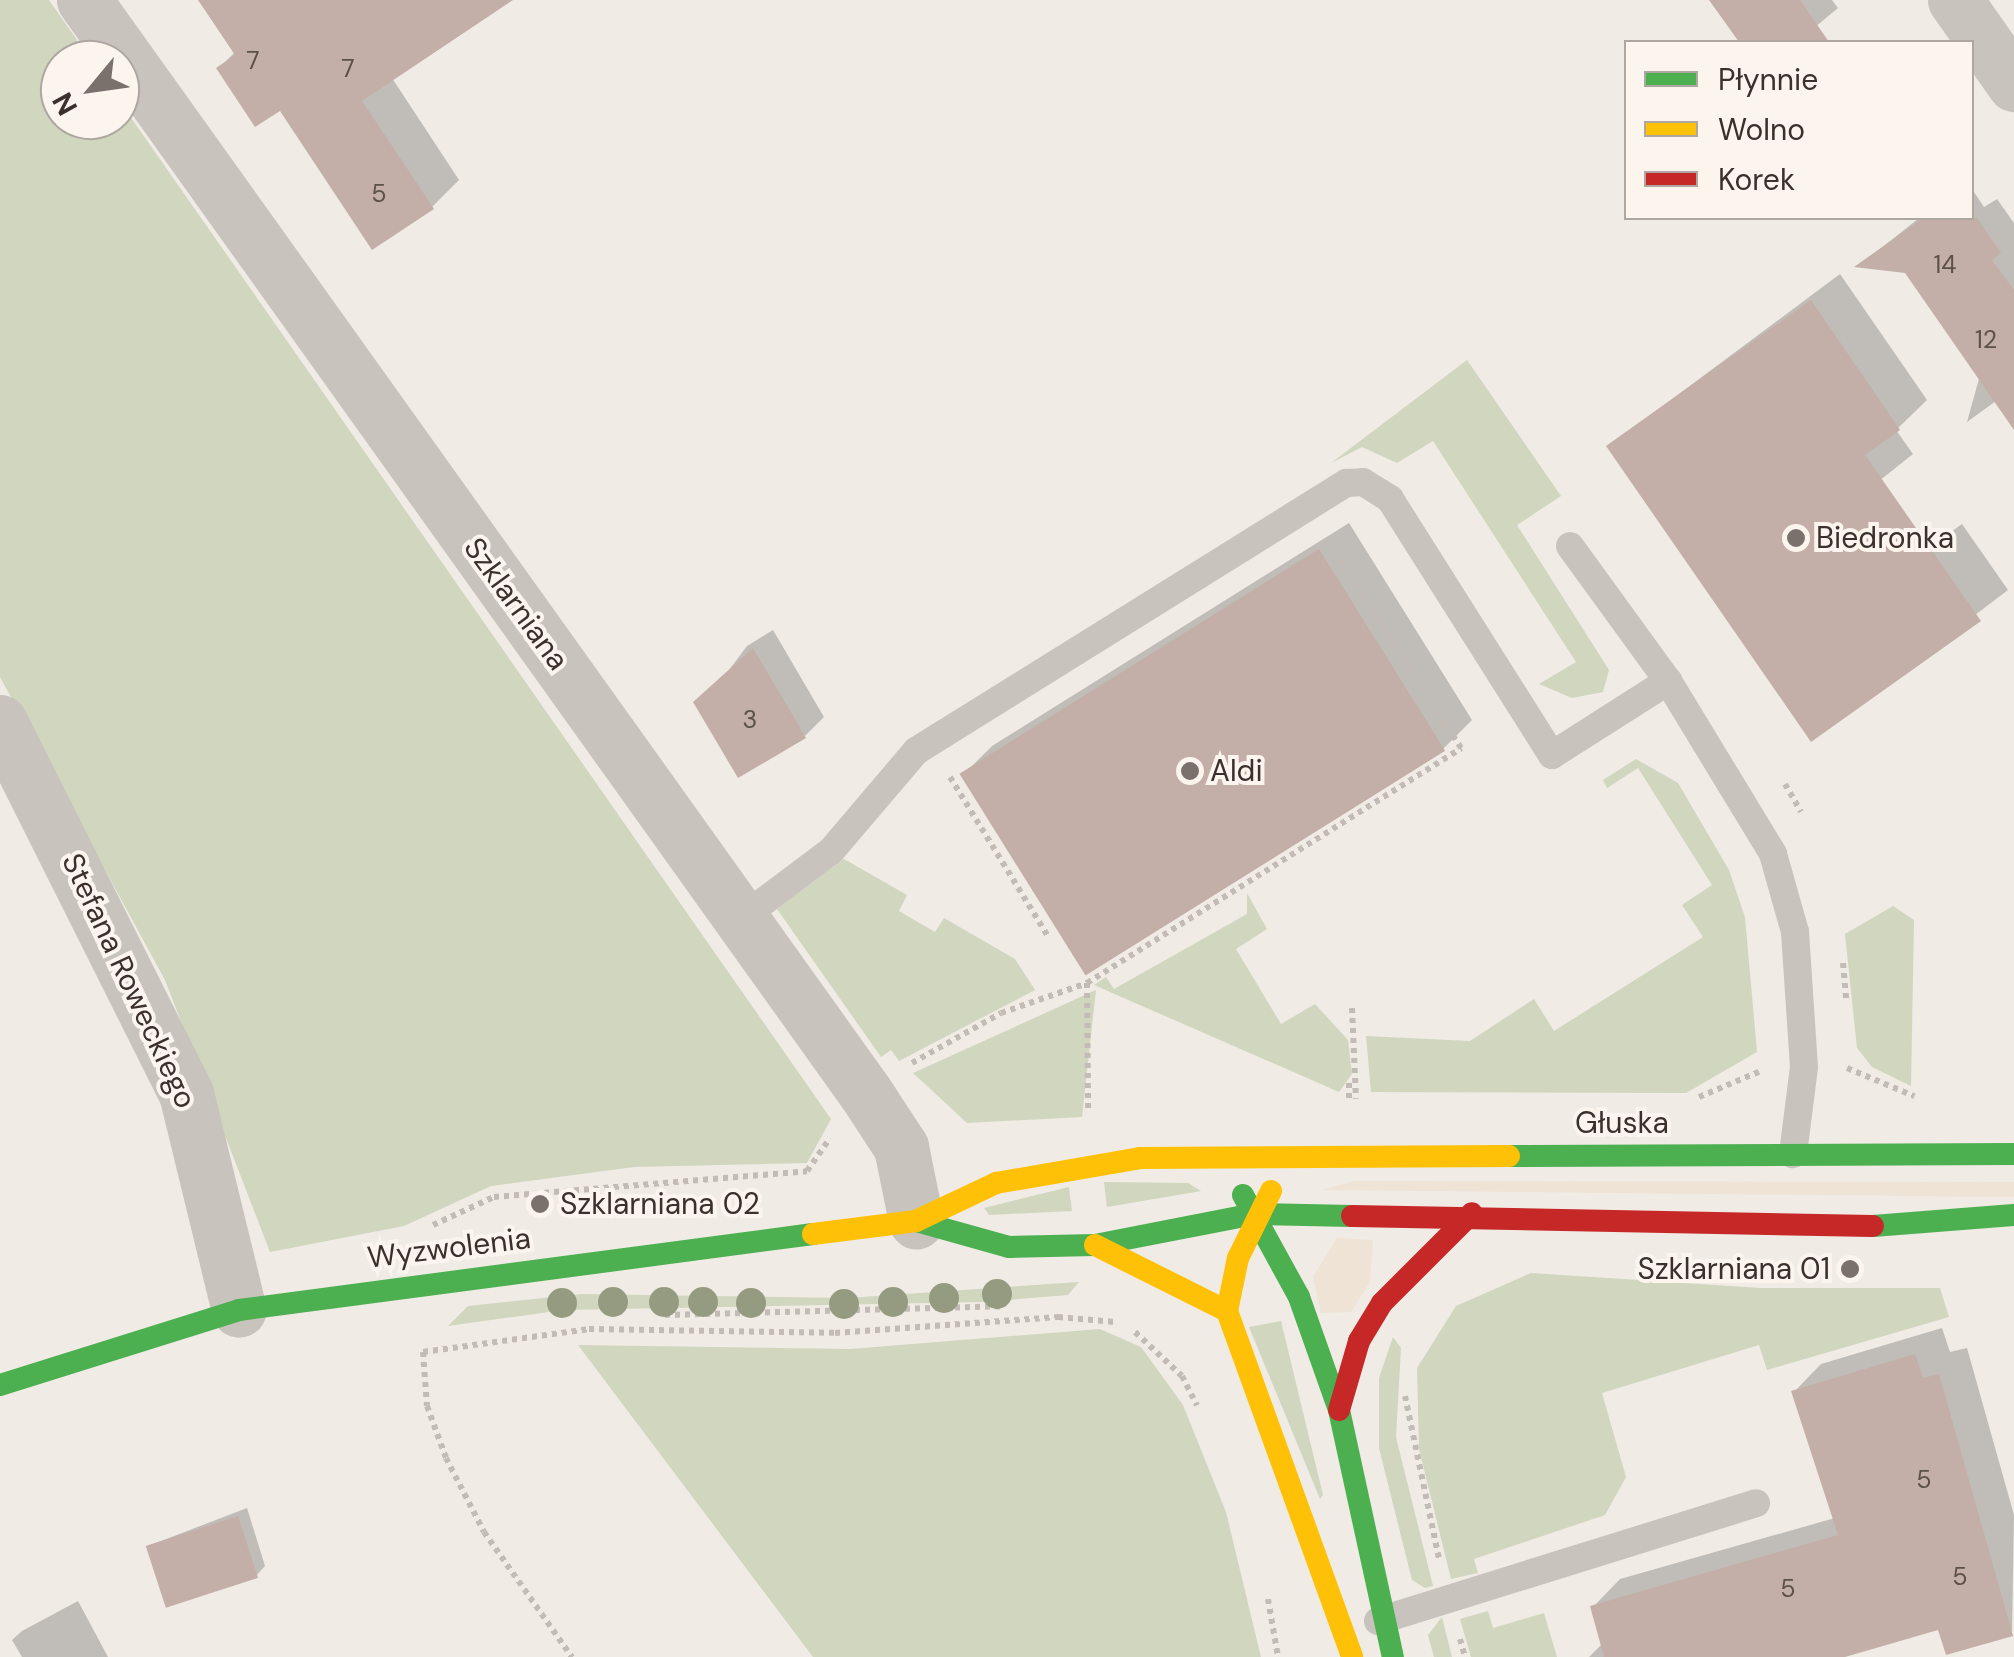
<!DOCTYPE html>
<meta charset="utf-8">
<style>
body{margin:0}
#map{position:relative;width:2014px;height:1657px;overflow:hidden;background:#f0ebe5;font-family:"DM Sans",sans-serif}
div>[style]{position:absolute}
.green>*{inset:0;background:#d1d6bf}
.plaza>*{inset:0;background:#eee3d5}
.shadow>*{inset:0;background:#0003}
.building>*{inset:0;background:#c3afa7;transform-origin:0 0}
.path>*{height:6px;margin-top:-3px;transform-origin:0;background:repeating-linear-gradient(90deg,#c2bbb6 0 5px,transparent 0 10px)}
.lane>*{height:28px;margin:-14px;padding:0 14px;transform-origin:14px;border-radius:14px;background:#c9c3be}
.street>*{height:55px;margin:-27.5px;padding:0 27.5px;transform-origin:27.5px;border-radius:27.5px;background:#c9c3be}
.fast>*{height:22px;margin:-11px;padding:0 11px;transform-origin:11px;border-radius:11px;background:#4caf50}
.slow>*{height:22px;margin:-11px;padding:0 11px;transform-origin:11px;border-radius:11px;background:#ffc107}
.jam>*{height:22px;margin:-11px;padding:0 11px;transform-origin:11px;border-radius:11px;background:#c62828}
.trees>*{width:30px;height:30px;margin:-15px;border-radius:50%;background:#959b80}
.dots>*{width:28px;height:28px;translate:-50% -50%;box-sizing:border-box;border:5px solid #fbf5ee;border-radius:50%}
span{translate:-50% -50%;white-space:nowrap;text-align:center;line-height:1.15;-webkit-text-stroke:8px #fbf5ee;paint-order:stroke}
.number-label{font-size:25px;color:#5d504a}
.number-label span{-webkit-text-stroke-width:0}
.poi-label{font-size:30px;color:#3b302b}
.left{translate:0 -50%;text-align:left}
.right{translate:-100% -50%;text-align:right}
.street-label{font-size:30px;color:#3b302b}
.legend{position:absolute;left:1624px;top:40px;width:350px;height:180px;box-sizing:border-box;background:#fbf5ee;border:2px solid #aea6a0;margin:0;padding:12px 18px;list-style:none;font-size:30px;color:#3b302b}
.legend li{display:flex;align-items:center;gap:20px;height:50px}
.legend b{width:50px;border:2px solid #aea6a0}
.north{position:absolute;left:40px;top:40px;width:100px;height:100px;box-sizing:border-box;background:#fbf5ee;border:2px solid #aea6a0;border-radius:50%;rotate:241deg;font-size:28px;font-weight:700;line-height:40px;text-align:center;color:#3b302b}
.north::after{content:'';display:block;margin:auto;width:35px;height:45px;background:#7a716c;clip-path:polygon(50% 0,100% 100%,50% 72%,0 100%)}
</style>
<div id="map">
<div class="green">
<div style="clip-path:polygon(0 0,49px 0,91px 60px,60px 60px,60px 120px,120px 120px,120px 102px,831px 1119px,807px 1163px,634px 1167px,491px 1186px,404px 1226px,270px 1252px,165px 980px,0 677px)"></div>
<div style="clip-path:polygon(1467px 360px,1561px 496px,1517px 525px,1609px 670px,1603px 692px,1572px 698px,1539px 684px,1576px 662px,1433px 441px,1397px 463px,1362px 447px,1331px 463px)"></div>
<div style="clip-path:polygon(1636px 759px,1678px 783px,1729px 870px,1745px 917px,1757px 1052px,1686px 1093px,1371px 1092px,1366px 1036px,1470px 1041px,1534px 999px,1554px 1031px,1703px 937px,1682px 905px,1712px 885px,1638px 768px,1607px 788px,1603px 780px)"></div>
<div style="clip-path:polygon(844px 859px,907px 895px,899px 911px,935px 932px,944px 918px,1015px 959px,1035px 990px,899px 1061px,891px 1050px,881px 1057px,777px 909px)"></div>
<div style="clip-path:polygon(1247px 893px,1267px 929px,1236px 949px,1281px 1024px,1315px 1004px,1348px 1040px,1352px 1074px,1339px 1092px,1094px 985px,1106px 977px,1114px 989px,1247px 914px)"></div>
<div style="clip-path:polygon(1893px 906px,1914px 920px,1911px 1086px,1872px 1067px,1857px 1048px,1845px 934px)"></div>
<div style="clip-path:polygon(1096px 990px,1082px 1117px,967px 1123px,913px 1073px)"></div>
<div style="clip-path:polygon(1104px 1182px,1188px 1183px,1201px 1191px,1107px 1207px)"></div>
<div style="clip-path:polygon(1069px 1187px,1072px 1211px,989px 1215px,984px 1208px)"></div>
<div style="clip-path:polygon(1531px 1273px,1761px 1288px,1940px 1288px,1949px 1317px,1767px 1370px,1759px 1345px,1602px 1393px,1626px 1477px,1605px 1515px,1474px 1559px,1478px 1573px,1451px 1579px,1419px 1449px,1417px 1368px,1456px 1306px)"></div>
<div style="clip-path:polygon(1079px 1282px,1068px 1295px,984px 1302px,563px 1310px,448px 1326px,468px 1306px,581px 1294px,847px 1298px)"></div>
<div style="clip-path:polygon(1281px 1321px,1323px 1495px,1320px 1499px,1249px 1327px)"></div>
<div style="clip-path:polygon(1100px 1329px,1141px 1347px,1183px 1405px,1226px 1512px,1261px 1657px,813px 1657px,578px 1345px,850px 1349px)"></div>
<div style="clip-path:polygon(1393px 1337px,1401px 1348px,1396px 1437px,1433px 1586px,1425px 1588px,1412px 1580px,1379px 1448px,1379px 1378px)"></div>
<div style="clip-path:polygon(1488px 1611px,1493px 1628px,1544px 1613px,1557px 1657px,1471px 1657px,1460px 1619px)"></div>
<div style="clip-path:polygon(1442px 1617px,1452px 1657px,1434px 1657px,1428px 1635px)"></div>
</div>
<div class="plaza">
<div style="clip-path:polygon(1354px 1181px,2014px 1182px,2014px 1197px,1322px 1190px)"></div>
<div style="clip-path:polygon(1337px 1238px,1373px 1240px,1370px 1282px,1351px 1312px,1321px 1313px,1313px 1277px)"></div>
</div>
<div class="shadow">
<div style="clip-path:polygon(201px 0,509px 0,392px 78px,459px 180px,432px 207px,219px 68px,235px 52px)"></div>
<div style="clip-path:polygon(1713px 0,1832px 0,1838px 8px,1797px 42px,1743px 42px)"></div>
<div style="clip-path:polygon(1972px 189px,1984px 207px,1997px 199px,2014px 223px,2014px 388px,1967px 422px,1980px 375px,1907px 270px,1860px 265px,1919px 218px,1972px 218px)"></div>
<div style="clip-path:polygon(1840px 274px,1927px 400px,1896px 430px,1913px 454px,1800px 544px,1845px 607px,1962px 524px,2008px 590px,1812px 739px,1609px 446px)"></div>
<div style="clip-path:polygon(1349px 523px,1472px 720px,1443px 749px,963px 775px,992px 746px)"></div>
<div style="clip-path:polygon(773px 630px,824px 717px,805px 736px,723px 678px,747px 646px)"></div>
<div style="clip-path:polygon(1942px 1328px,1950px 1352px,1967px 1348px,2014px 1515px,2012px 1633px,1940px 1627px,1836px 1657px,1589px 1657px,1603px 1643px,1593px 1607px,1620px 1579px,1835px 1518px,1794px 1392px,1821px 1364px)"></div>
<div style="clip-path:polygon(247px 1508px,265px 1566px,256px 1576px,148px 1546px)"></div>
<div style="clip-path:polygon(78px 1601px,108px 1657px,22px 1657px,12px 1640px,22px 1631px)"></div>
</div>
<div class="building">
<div style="clip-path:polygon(198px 0,513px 0,362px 101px,434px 209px,372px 250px,280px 111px,255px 127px,216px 68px,235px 55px)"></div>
<div style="clip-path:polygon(1709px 0,1800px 0,1829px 42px,1739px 42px)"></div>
<div style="clip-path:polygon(1923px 218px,1977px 218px,2001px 253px,1992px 260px,2014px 290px,2014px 430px,1905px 273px,1854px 267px)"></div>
<div style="clip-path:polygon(1811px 300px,1900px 430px,1865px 455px,1981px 621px,1811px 742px,1606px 446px)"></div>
<div style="left:1319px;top:549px;width:238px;height:424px;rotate:58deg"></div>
<div style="clip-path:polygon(753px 648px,806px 738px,738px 778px,693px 702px)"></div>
<div style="clip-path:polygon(1915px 1354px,1923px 1378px,1939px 1374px,2013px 1636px,1946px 1655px,1938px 1630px,1845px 1657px,1604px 1657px,1590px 1606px,1838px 1535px,1791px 1391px)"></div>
<div style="left:238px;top:1516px;width:65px;height:97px;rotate:72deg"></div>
</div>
<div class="path">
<div style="left:1433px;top:732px;width:15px;rotate:-32deg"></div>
<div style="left:950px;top:777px;width:189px;rotate:58.4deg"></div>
<div style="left:1785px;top:784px;width:32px;rotate:60deg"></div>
<div style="left:1843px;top:963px;width:37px;rotate:85deg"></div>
<div style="left:1087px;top:983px;width:126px;rotate:89.5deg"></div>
<div style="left:1352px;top:1008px;width:91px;rotate:87.5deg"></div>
<div style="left:912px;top:1063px;width:102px;rotate:-29.3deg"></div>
<div style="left:1001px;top:1013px;width:91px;rotate:-19.2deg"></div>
<div style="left:1087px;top:983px;width:442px;rotate:-32.1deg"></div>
<div style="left:1461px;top:748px;width:247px;rotate:-122.6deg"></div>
<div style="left:1847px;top:1068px;width:73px;rotate:22.7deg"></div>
<div style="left:1349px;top:1083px;width:17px;rotate:90deg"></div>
<div style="left:1699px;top:1097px;width:67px;rotate:-22.8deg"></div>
<div style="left:433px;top:1225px;width:67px;rotate:-24.7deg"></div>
<div style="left:494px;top:1197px;width:314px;rotate:-4.7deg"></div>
<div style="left:807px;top:1171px;width:40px;rotate:-55.1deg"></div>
<div style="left:665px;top:1315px;width:337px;rotate:-1.5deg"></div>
<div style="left:1135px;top:1332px;width:64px;rotate:43.1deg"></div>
<div style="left:1182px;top:1376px;width:33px;rotate:63deg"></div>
<div style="left:423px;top:1352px;width:168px;rotate:-7.9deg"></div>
<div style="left:589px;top:1329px;width:246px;rotate:0.9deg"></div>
<div style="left:835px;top:1333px;width:224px;rotate:-4.1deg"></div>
<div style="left:1058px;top:1317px;width:57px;rotate:5deg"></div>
<div style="left:423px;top:1352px;width:54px;rotate:85.8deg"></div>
<div style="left:427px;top:1406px;width:55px;rotate:69.9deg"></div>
<div style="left:446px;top:1458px;width:83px;rotate:62.8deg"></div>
<div style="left:484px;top:1532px;width:153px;rotate:54.9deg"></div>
<div style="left:1405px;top:1396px;width:167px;rotate:78.2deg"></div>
<div style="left:1268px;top:1599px;width:59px;rotate:80.2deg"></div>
<div style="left:1460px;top:1639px;width:19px;rotate:74deg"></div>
</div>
<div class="lane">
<div style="left:1570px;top:546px;width:167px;rotate:54deg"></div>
<div style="left:1668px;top:681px;width:202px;rotate:58.7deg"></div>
<div style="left:1773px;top:854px;width:81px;rotate:74.2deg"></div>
<div style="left:1795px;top:932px;width:135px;rotate:86.2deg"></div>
<div style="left:1804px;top:1067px;width:88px;rotate:97.2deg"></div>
<div style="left:743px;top:917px;width:110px;rotate:-36.9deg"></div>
<div style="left:831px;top:851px;width:131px;rotate:-49.6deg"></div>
<div style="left:916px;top:751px;width:507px;rotate:-31.93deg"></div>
<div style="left:1346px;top:483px;width:17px;rotate:-3deg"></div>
<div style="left:1363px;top:482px;width:32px;rotate:32deg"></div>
<div style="left:1390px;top:499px;width:303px;rotate:57.7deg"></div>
<div style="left:1552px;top:755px;width:138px;rotate:-32.5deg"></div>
<div style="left:1378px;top:1621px;width:396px;rotate:-17.3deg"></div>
</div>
<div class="street">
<div style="left:84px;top:0;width:1343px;rotate:54.43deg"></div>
<div style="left:865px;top:1092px;width:66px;rotate:56.8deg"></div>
<div style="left:901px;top:1147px;width:76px;rotate:78.5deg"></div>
<div style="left:1955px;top:0;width:103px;rotate:54.9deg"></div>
<div style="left:0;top:722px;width:415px;rotate:63.4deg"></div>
<div style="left:186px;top:1093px;width:223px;rotate:76.3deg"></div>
</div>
<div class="fast">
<div style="left:1509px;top:1156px;width:505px;rotate:-0.23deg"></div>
<div style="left:1243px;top:1195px;width:116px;rotate:61.2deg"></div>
<div style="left:1299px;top:1297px;width:120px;rotate:70.5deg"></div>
<div style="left:1339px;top:1410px;width:253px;rotate:77.7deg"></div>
<div style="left:916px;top:1221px;width:97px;rotate:15.6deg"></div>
<div style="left:1009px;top:1247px;width:86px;rotate:-1.3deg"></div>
<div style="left:1095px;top:1245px;width:163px;rotate:-11deg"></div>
<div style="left:1255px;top:1214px;width:97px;rotate:1.2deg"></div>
<div style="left:1873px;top:1226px;width:141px;rotate:-4.5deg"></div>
<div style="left:0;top:1385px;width:250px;rotate:-17.4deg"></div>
<div style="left:239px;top:1310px;width:579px;rotate:-7.54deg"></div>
</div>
<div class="slow">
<div style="left:1271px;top:1191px;width:75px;rotate:116.2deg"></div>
<div style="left:1238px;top:1258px;width:54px;rotate:101.7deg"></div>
<div style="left:1227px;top:1311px;width:368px;rotate:70.1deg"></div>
<div style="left:813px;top:1234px;width:104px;rotate:-7.2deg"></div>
<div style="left:916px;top:1221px;width:89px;rotate:-25.4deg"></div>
<div style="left:996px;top:1183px;width:146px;rotate:-9.8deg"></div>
<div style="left:1140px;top:1158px;width:369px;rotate:-0.3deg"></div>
<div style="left:1095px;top:1245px;width:148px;rotate:26.6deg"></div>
</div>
<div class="jam">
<div style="left:1352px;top:1216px;width:521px;rotate:1.1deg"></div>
<div style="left:1339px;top:1410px;width:72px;rotate:-73.8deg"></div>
<div style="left:1359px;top:1341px;width:44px;rotate:-58.8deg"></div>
<div style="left:1382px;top:1303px;width:127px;rotate:-45deg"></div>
</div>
<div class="trees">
<div style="left:997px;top:1294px"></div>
<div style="left:944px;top:1298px"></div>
<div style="left:613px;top:1302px"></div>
<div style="left:664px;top:1302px"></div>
<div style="left:703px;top:1302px"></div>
<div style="left:893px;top:1302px"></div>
<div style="left:562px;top:1303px"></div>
<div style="left:751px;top:1303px"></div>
<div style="left:844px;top:1304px"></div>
</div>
<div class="dots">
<div style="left:1796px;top:538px;background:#7a716c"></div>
<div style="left:1190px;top:771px;background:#7a716c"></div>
<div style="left:540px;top:1204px;background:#7a716c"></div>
<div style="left:1850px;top:1269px;background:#7a716c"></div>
</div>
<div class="number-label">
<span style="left:253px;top:61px">7</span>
<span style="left:348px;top:69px">7</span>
<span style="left:379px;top:194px">5</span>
<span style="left:1945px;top:265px">14</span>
<span style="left:1986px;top:340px">12</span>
<span style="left:750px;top:720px">3</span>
<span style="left:1924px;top:1480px">5</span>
<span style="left:1960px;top:1577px">5</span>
<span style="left:1788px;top:1589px">5</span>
</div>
<div class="poi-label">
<span class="left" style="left:1816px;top:538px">Biedronka</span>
<span class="left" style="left:1210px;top:771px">Aldi</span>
<span class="left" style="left:560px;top:1204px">Szklarniana 02</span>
<span class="right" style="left:1830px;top:1269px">Szklarniana 01</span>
</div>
<div class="street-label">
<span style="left:516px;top:604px;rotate:54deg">Szklarniana</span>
<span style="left:129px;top:981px;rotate:65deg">Stefana Roweckiego</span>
<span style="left:1622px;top:1123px">Głuska</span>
<span style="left:449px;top:1248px;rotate:-7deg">Wyzwolenia</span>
</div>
<ul class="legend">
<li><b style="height:12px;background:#4caf50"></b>Płynnie</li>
<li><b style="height:12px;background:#ffc107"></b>Wolno</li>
<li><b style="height:12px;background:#c62828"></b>Korek</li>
</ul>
<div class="north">N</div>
</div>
